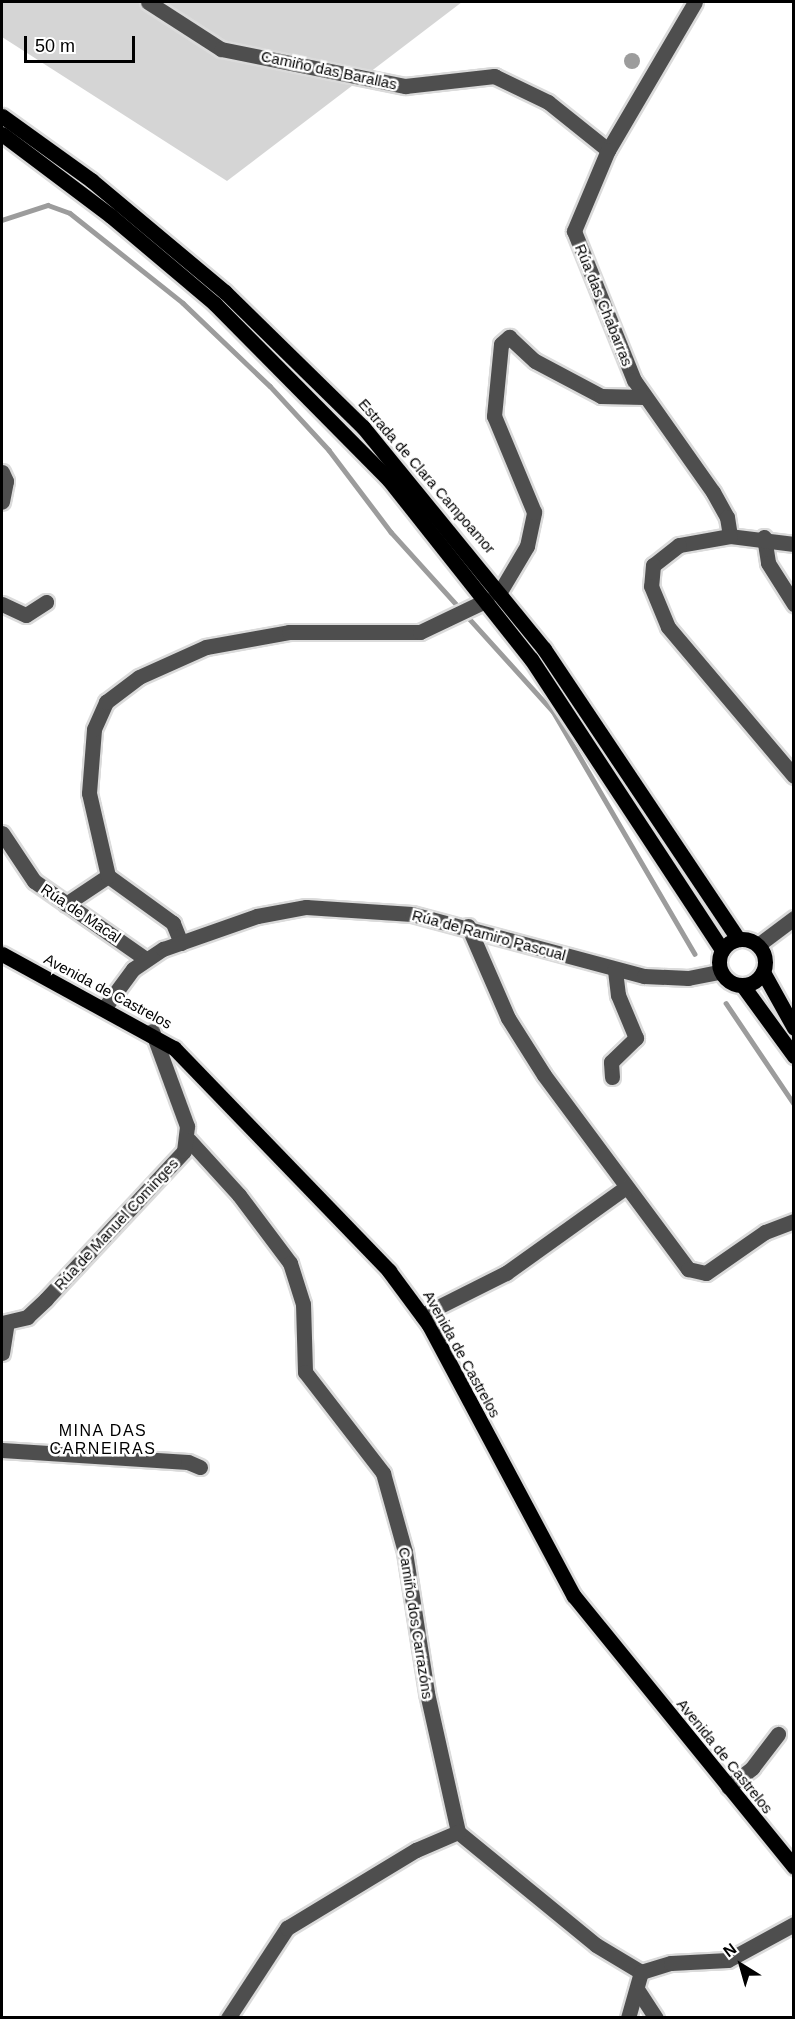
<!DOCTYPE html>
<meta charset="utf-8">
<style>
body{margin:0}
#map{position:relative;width:795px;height:2019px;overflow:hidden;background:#fff;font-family:Arial,sans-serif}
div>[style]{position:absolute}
.green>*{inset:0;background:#d5d5d5}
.water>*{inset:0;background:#9c9c9c}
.round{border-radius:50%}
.stream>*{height:4.5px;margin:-2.25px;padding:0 2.25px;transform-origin:2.25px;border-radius:2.25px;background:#9c9c9c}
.roads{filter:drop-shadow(2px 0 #dbdbdb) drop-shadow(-2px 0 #dbdbdb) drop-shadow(0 2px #dbdbdb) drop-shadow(0 -2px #dbdbdb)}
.minor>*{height:15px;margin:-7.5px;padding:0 7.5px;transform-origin:7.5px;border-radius:7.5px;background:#4e4e4e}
.major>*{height:15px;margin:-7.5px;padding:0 7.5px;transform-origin:7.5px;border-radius:7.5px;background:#000}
.major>.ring{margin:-7.5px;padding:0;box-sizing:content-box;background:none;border:15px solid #000;border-radius:50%}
span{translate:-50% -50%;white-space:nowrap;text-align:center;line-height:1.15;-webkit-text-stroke:5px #fff;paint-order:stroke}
.street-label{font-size:15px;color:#000}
.neighbourhood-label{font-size:16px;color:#000;letter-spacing:1.5px}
.frame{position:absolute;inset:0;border:3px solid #000;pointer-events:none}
.north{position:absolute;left:711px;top:1935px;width:60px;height:60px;-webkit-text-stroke:4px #fff;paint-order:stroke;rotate:323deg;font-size:16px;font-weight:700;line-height:24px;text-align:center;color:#000}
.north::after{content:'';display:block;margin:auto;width:21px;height:27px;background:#000;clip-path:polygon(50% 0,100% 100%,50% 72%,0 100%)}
.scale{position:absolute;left:24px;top:36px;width:111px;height:27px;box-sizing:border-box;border:3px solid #000;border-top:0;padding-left:8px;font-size:18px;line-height:21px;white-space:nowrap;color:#000;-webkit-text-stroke:4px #fff;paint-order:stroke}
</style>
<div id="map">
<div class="green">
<div style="clip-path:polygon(2px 2px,462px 2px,227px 181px,2px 37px)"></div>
</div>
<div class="water">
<div class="round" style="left:624px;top:53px;width:16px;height:16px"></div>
</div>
<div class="stream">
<div style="left:2px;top:220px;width:48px;rotate:-18.1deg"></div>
<div style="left:48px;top:205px;width:23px;rotate:20deg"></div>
<div style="left:70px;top:213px;width:144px;rotate:38.5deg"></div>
<div style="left:183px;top:303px;width:120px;rotate:43.7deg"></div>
<div style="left:270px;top:386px;width:87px;rotate:47.3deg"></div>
<div style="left:329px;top:450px;width:103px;rotate:52.9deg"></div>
<div style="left:391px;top:532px;width:241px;rotate:47.9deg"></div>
<div style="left:553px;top:711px;width:281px;rotate:59.7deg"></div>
<div style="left:726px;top:1003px;width:122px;rotate:56deg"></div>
</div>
<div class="roads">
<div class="minor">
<div style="left:148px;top:2px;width:87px;rotate:32.8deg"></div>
<div style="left:221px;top:49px;width:188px;rotate:11.4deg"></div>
<div style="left:405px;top:86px;width:90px;rotate:-6.4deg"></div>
<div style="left:494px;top:76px;width:60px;rotate:25.7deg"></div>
<div style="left:548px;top:102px;width:77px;rotate:38.7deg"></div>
<div style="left:695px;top:2px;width:172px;rotate:120.4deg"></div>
<div style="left:608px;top:150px;width:88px;rotate:112.8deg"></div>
<div style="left:574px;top:231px;width:161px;rotate:68.1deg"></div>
<div style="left:634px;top:380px;width:137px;rotate:54.8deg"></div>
<div style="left:713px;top:492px;width:29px;rotate:61deg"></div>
<div style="left:727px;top:517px;width:19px;rotate:81deg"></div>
<div style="left:2px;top:472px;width:10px;rotate:66deg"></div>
<div style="left:6px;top:481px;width:21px;rotate:101deg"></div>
<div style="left:764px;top:537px;width:26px;rotate:81deg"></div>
<div style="left:768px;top:563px;width:49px;rotate:57.6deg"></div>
<div style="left:794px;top:544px;width:64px;rotate:-172.9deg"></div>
<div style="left:730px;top:536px;width:52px;rotate:170deg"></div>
<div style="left:679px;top:545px;width:33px;rotate:142deg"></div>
<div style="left:653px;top:565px;width:21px;rotate:95deg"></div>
<div style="left:651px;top:586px;width:44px;rotate:67.5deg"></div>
<div style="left:668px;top:627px;width:195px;rotate:49.8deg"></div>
<div style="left:501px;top:590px;width:51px;rotate:-59.4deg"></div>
<div style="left:527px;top:546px;width:35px;rotate:-78deg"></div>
<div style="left:534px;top:512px;width:104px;rotate:-112.6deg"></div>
<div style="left:494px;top:416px;width:72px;rotate:-84.4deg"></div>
<div style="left:501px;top:344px;width:11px;rotate:-41deg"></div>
<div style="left:509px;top:337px;width:35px;rotate:43deg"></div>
<div style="left:535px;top:361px;width:75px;rotate:27.9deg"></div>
<div style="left:601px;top:396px;width:43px;rotate:1.3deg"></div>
<div style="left:2px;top:604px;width:26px;rotate:25deg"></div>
<div style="left:26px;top:615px;width:24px;rotate:-33deg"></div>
<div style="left:2px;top:833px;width:58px;rotate:56.3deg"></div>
<div style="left:34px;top:881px;width:136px;rotate:34.9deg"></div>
<div style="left:66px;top:904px;width:50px;rotate:-33.7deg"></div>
<div style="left:468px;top:926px;width:100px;rotate:66.5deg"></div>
<div style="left:508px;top:1018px;width:67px;rotate:57.7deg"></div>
<div style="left:544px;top:1075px;width:242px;rotate:53.4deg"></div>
<div style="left:688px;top:1269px;width:18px;rotate:13deg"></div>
<div style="left:706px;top:1273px;width:72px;rotate:-34.8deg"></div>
<div style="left:765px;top:1232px;width:31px;rotate:-21deg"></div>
<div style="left:181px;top:943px;width:22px;rotate:-112deg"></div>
<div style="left:173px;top:923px;width:80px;rotate:-144.1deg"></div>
<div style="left:108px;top:876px;width:85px;rotate:-102.9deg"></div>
<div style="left:89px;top:793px;width:64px;rotate:-85.5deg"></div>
<div style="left:94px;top:729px;width:30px;rotate:-66deg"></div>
<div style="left:106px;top:702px;width:41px;rotate:-37.1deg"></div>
<div style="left:139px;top:677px;width:73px;rotate:-24.1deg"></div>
<div style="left:206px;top:647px;width:84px;rotate:-10.2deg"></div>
<div style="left:289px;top:632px;width:131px"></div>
<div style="left:420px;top:632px;width:74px;rotate:-25.5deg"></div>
<div style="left:758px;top:945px;width:45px;rotate:-36.9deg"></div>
<div style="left:105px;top:1007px;width:47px;rotate:-53.6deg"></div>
<div style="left:133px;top:969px;width:36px;rotate:-34deg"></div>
<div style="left:163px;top:949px;width:100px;rotate:-19.3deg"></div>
<div style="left:257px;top:916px;width:50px;rotate:-10.4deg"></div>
<div style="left:306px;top:907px;width:106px;rotate:3.8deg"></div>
<div style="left:412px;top:914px;width:240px;rotate:15deg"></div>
<div style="left:644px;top:976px;width:44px;rotate:2.6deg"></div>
<div style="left:688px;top:978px;width:33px;rotate:-11deg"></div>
<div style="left:612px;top:1077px;width:15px;rotate:-94deg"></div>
<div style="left:611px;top:1062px;width:35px;rotate:-44deg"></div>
<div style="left:636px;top:1038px;width:47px;rotate:-112.7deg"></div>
<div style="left:618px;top:995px;width:26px;rotate:-97deg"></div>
<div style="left:189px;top:1140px;width:74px;rotate:47.7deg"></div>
<div style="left:239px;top:1195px;width:85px;rotate:53.1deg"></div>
<div style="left:290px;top:1263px;width:43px;rotate:72.4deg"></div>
<div style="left:303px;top:1304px;width:68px;rotate:88.3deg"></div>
<div style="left:305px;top:1372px;width:128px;rotate:52.3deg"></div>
<div style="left:383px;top:1473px;width:82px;rotate:74.4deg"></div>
<div style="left:405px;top:1552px;width:143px;rotate:81.1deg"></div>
<div style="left:427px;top:1693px;width:142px;rotate:77.4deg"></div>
<div style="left:458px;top:1832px;width:178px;rotate:39.3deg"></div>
<div style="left:596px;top:1945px;width:52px;rotate:31deg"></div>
<div style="left:422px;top:1315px;width:94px;rotate:-26.6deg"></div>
<div style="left:506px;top:1273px;width:148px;rotate:-35.6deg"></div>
<div style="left:2px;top:1323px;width:26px;rotate:-13deg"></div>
<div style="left:27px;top:1317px;width:26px;rotate:-43deg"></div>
<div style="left:46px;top:1299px;width:202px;rotate:-47deg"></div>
<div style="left:184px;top:1151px;width:25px;rotate:-83deg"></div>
<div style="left:187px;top:1126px;width:101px;rotate:-110.2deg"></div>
<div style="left:2px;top:1353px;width:30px;rotate:-81deg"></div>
<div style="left:2px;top:1450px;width:186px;rotate:3.7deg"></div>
<div style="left:188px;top:1462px;width:13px;rotate:23deg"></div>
<div style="left:728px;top:1787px;width:31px;rotate:-38deg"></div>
<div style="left:752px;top:1768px;width:43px;rotate:-52.6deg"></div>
<div style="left:637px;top:1989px;width:35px;rotate:57deg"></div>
<div style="left:228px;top:2018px;width:108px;rotate:-56.8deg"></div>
<div style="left:287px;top:1928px;width:151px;rotate:-31.2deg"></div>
<div style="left:416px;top:1850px;width:46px;rotate:-23.2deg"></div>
<div style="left:628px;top:2018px;width:48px;rotate:-74.2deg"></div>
<div style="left:641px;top:1972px;width:31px;rotate:-17deg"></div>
<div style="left:671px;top:1963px;width:57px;rotate:-3deg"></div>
<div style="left:728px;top:1960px;width:75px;rotate:-28.6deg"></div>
</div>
<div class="major">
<div style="left:2px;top:116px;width:110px;rotate:35.7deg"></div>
<div style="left:91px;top:180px;width:175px;rotate:39.9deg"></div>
<div style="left:225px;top:292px;width:193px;rotate:44.4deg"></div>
<div style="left:363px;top:427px;width:286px;rotate:50.8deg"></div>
<div style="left:544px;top:649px;width:349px;rotate:56.2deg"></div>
<div style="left:2px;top:134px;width:136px;rotate:37deg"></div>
<div style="left:111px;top:216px;width:136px;rotate:40.2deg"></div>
<div style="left:215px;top:304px;width:247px;rotate:45.3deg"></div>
<div style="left:389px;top:480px;width:228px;rotate:51.6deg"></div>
<div style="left:531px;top:659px;width:348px;rotate:56.7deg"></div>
<div class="ring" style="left:719px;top:939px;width:31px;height:31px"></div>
<div style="left:2px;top:954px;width:196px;rotate:28.7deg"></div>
<div style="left:174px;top:1048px;width:310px;rotate:46deg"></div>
<div style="left:389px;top:1271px;width:67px;rotate:53.5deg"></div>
<div style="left:429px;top:1325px;width:307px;rotate:61.9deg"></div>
<div style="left:574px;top:1596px;width:349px;rotate:50.9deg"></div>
<div style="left:763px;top:972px;width:64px;rotate:61deg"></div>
<div style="left:743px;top:986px;width:87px;rotate:53.9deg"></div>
</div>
</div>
<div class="street-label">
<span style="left:329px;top:70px;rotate:12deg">Camiño das Barallas</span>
<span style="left:604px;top:305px;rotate:68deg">Rúa das Chabarras</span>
<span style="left:427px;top:476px;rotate:49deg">Estrada de Clara Campoamor</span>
<span style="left:81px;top:913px;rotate:34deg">Rúa de Macal</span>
<span style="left:489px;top:935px;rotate:15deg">Rúa de Ramiro Pascual</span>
<span style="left:108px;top:991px;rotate:28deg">Avenida de Castrelos</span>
<span style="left:116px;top:1224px;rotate:-47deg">Rúa de Manuel Cominges</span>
<span style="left:462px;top:1354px;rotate:61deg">Avenida de Castrelos</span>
<span style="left:416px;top:1623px;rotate:81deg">Camiño dos Carrazóns</span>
<span style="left:725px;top:1756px;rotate:51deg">Avenida de Castrelos</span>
</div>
<div class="neighbourhood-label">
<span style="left:103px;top:1440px">MINA DAS<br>CARNEIRAS</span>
</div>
<div class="frame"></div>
<div class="north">N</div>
<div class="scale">50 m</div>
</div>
